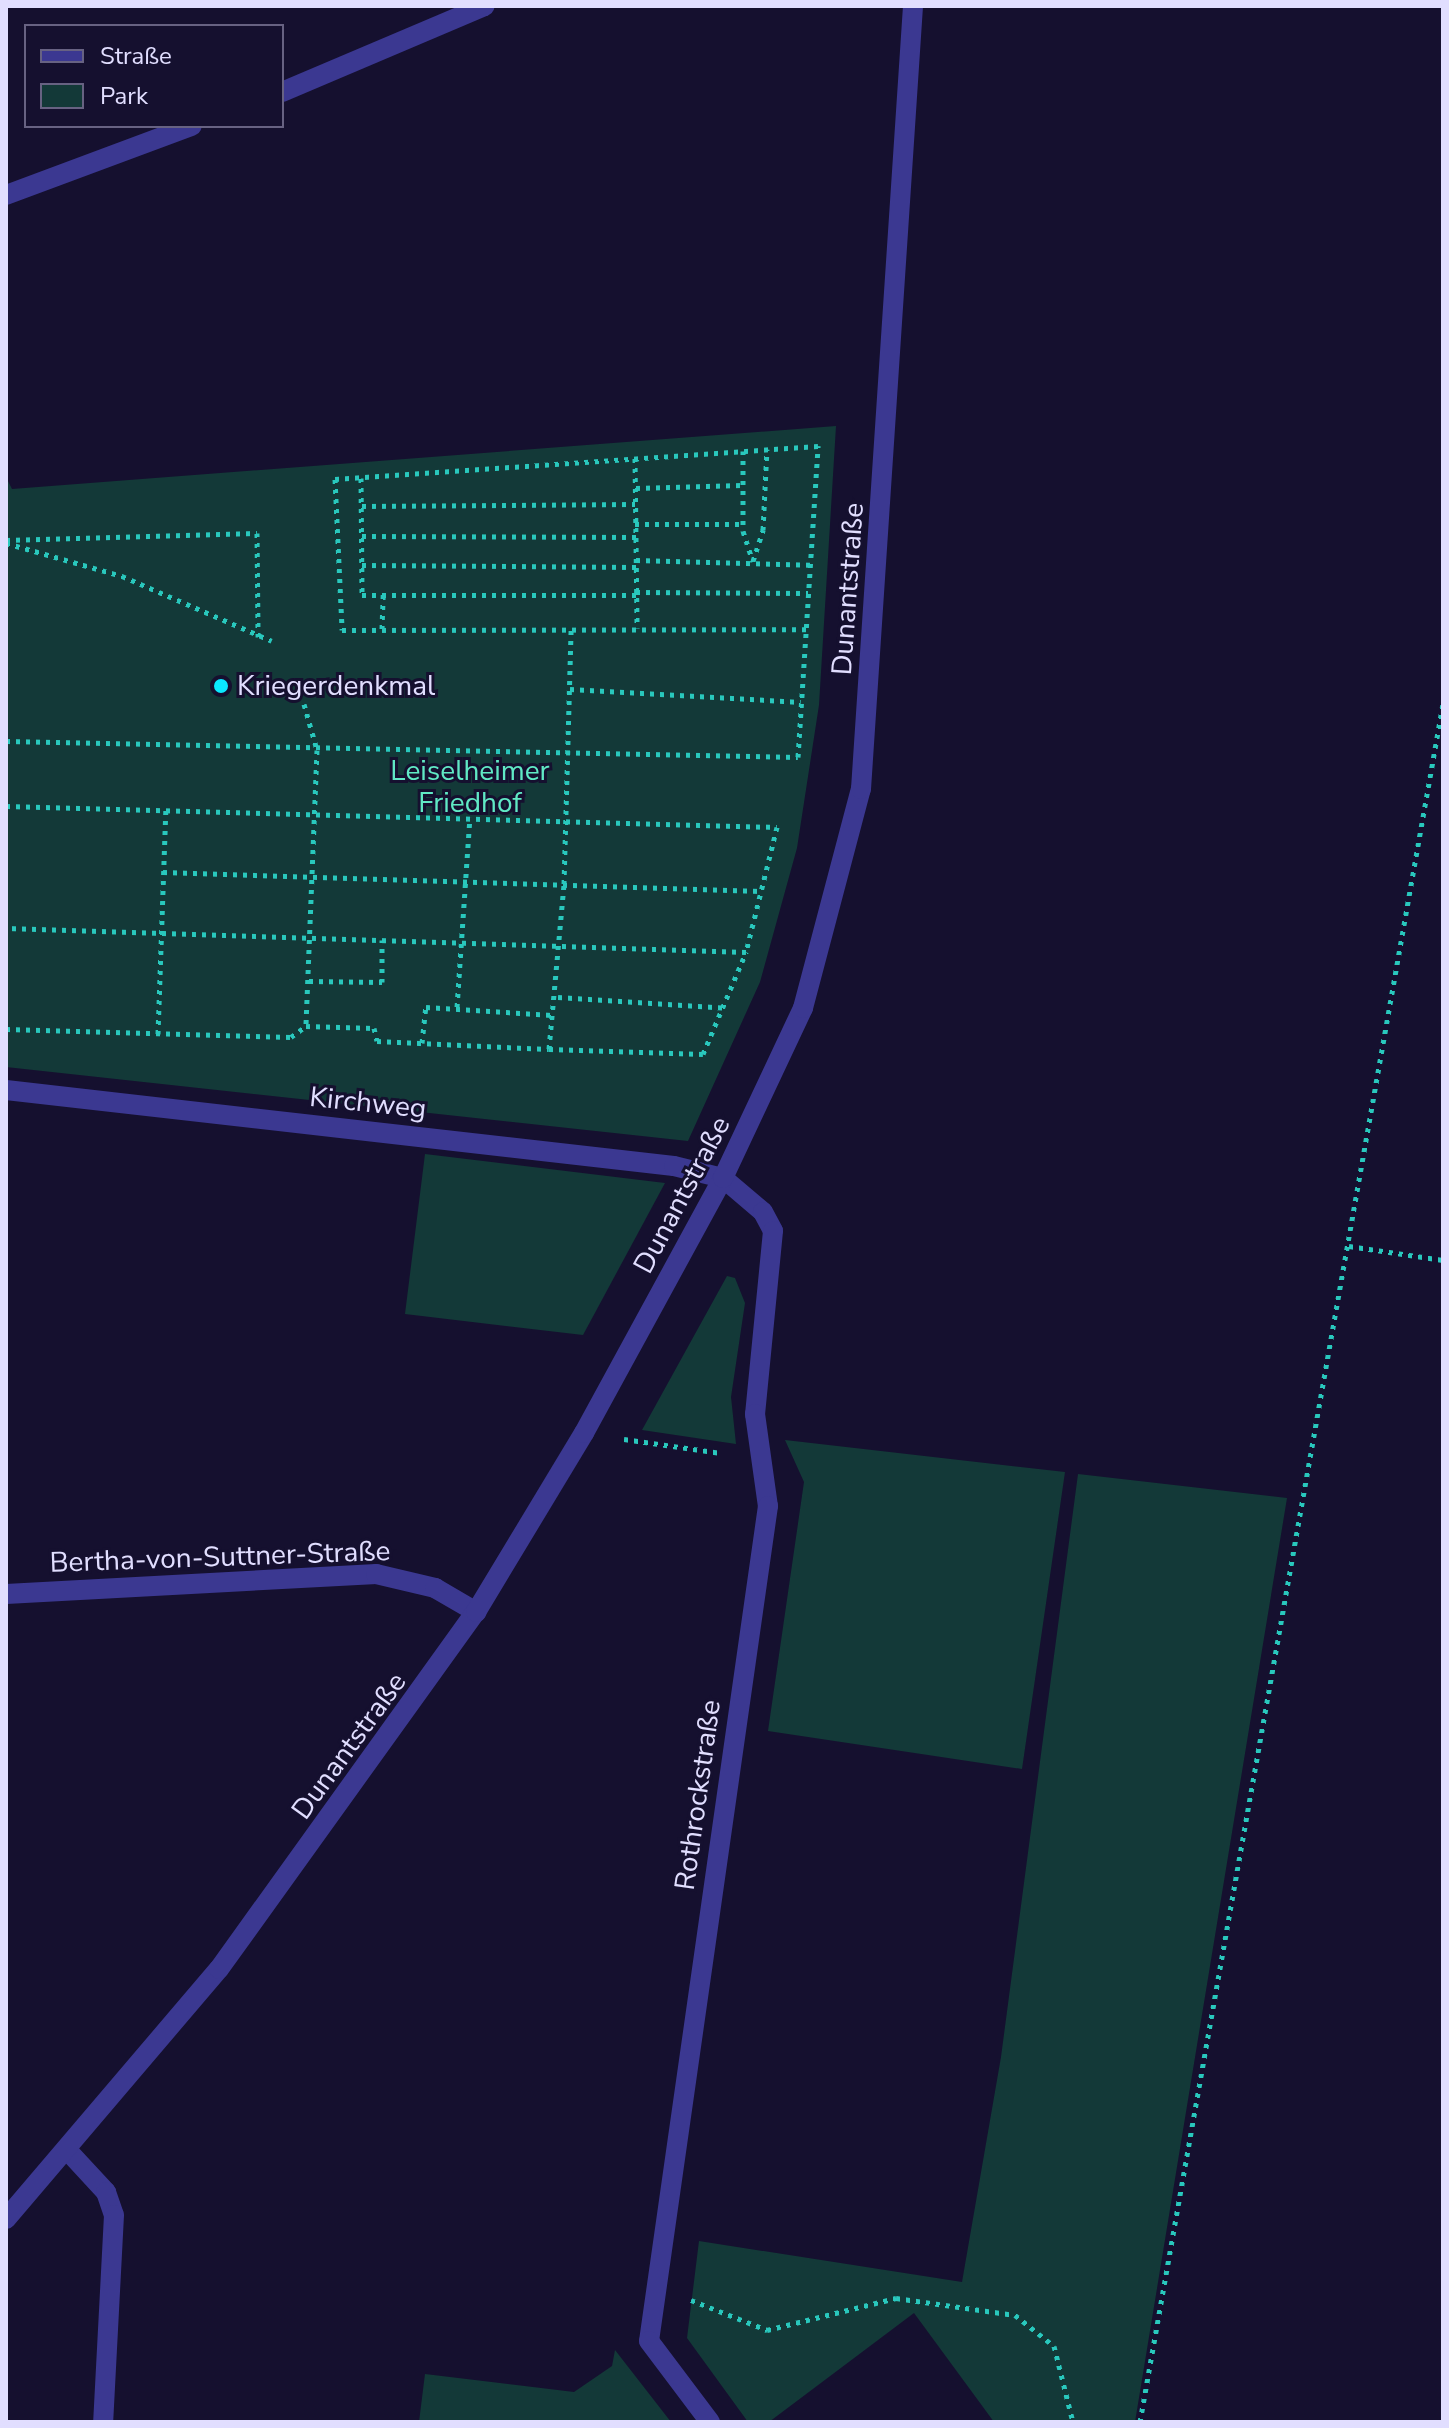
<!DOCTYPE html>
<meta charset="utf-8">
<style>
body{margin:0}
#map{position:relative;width:1449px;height:2428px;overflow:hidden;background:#15102f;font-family:"Nunito Sans",sans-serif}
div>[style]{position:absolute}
.green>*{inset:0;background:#133938}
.path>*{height:5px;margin-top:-2.5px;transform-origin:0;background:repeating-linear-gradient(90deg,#29c8bd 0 4px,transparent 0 10px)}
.street>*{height:20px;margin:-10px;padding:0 10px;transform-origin:10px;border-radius:10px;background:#3b3891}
.dots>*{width:22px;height:22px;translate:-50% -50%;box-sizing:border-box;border:4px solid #15102f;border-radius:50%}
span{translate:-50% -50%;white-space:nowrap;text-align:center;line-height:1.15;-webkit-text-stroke:6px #15102f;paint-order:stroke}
.street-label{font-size:28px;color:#e1deff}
.poi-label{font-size:28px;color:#e1deff}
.left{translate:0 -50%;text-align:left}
.park-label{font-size:28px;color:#60e9c5}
.frame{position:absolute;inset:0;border:8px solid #e1deff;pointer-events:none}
.legend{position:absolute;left:24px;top:24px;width:260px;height:104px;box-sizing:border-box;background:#15102f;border:2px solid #676282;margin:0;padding:10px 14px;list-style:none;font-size:24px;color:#e1deff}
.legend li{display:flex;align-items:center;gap:16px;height:40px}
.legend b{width:40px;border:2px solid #676282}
</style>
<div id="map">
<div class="green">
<div style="clip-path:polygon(836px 426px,819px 705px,797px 848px,760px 982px,688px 1141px,6px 1067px,6px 477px,12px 489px)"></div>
<div style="clip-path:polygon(425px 1154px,665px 1183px,583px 1335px,405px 1314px)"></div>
<div style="clip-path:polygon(727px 1276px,735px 1278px,745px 1303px,731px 1397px,736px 1444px,642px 1430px)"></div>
<div style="clip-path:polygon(785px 1440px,1065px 1472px,1022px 1769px,768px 1731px,804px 1482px)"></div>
<div style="clip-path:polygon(1078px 1474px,1287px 1498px,1135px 2422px,994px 2422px,914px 2313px,769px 2422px,748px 2422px,687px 2338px,699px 2241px,962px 2282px,1001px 2057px)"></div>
<div style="clip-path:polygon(615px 2350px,671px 2422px,419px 2422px,425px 2374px,574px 2392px,612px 2366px)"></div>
</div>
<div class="path">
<div style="left:743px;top:451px;width:80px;rotate:90deg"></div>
<div style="left:743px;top:531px;width:32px;rotate:72deg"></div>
<div style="left:753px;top:561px;width:33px;rotate:-72deg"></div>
<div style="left:763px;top:530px;width:81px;rotate:-87.2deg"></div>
<div style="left:635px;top:458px;width:170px;rotate:89.3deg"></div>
<div style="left:361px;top:478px;width:117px;rotate:89.5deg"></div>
<div style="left:362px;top:595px;width:274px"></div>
<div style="left:636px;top:488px;width:106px;rotate:-1.6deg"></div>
<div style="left:362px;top:506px;width:273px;rotate:-0.4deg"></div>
<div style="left:635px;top:524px;width:107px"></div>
<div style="left:362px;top:536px;width:274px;rotate:0.2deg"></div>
<div style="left:6px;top:540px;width:251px;rotate:-1.6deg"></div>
<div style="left:257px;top:533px;width:104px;rotate:89.4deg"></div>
<div style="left:6px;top:543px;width:121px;rotate:15.9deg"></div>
<div style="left:122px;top:576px;width:163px;rotate:23.4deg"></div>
<div style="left:636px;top:560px;width:174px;rotate:1.6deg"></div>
<div style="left:362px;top:565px;width:274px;rotate:0.4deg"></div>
<div style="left:636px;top:592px;width:172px;rotate:0.3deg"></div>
<div style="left:382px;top:629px;width:35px;rotate:-88deg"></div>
<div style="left:570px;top:689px;width:231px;rotate:3.2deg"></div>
<div style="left:304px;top:704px;width:48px;rotate:74.2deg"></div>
<div style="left:317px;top:750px;width:276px;rotate:92.3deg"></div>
<div style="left:306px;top:1026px;width:68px;rotate:1.7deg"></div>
<div style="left:374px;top:1028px;width:13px;rotate:77deg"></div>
<div style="left:377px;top:1041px;width:172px;rotate:2.7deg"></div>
<div style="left:549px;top:1049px;width:166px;rotate:-84.8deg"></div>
<div style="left:564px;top:884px;width:255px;rotate:-88.4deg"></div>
<div style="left:6px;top:741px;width:792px;rotate:1.16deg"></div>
<div style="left:798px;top:757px;width:312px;rotate:-86.3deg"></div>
<div style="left:818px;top:446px;width:484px;rotate:176.1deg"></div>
<div style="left:335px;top:479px;width:151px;rotate:87.3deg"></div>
<div style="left:342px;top:630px;width:464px;rotate:-0.1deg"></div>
<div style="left:6px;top:806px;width:771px;rotate:1.56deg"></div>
<div style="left:777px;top:827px;width:129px;rotate:103.9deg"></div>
<div style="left:746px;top:952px;width:740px;rotate:-178.14deg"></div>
<div style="left:163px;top:872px;width:598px;rotate:1.82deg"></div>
<div style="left:309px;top:981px;width:73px;rotate:0.8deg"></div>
<div style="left:382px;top:982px;width:42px;rotate:-90deg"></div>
<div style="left:558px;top:997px;width:168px;rotate:3.7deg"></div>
<div style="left:457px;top:1007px;width:190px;rotate:-86.1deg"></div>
<div style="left:6px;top:1029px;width:285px;rotate:1.6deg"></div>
<div style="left:291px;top:1037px;width:19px;rotate:-36deg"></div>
<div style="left:158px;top:1034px;width:225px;rotate:-88deg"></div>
<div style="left:422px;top:1043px;width:36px;rotate:-84deg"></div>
<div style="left:426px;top:1007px;width:126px;rotate:3.6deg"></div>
<div style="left:549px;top:1049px;width:154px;rotate:1.9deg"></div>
<div style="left:703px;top:1054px;width:111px;rotate:-67.1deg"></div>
<div style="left:1349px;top:1246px;width:95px;rotate:8.5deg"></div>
<div style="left:624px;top:1439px;width:98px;rotate:8.2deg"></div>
<div style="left:691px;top:2300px;width:82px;rotate:21.5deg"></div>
<div style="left:767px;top:2330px;width:133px;rotate:-13.9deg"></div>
<div style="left:896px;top:2298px;width:120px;rotate:8.1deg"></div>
<div style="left:1015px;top:2315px;width:50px;rotate:38.5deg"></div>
<div style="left:1054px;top:2346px;width:78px;rotate:76deg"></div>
<div style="left:1140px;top:2422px;width:1745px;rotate:-80deg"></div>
</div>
<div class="street">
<div style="left:282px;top:92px;width:220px;rotate:-23deg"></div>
<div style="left:6px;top:195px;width:198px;rotate:-20.4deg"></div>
<div style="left:6px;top:1090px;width:672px;rotate:6.49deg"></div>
<div style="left:674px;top:1166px;width:50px;rotate:13.8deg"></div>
<div style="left:723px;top:1178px;width:52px;rotate:40.4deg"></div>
<div style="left:763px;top:1212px;width:21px;rotate:62deg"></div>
<div style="left:773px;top:1231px;width:184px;rotate:95.6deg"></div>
<div style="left:755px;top:1414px;width:93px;rotate:82deg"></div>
<div style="left:768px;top:1506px;width:843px;rotate:98.11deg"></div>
<div style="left:649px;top:2341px;width:101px;rotate:53deg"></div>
<div style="left:6px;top:1594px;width:371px;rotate:-3.1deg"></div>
<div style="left:376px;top:1574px;width:61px;rotate:13.3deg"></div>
<div style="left:435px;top:1588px;width:48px;rotate:30.3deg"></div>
<div style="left:68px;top:2151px;width:56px;rotate:47.2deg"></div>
<div style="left:106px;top:2192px;width:24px;rotate:71deg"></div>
<div style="left:114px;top:2215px;width:207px;rotate:93deg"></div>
<div style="left:6px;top:2219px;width:328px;rotate:-49.6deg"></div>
<div style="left:219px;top:1969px;width:440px;rotate:-54.3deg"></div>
<div style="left:476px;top:1612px;width:209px;rotate:-58.9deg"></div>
<div style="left:584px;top:1433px;width:290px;rotate:-61.4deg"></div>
<div style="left:723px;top:1178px;width:188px;rotate:-64.8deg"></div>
<div style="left:803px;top:1008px;width:227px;rotate:-75.2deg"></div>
<div style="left:861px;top:789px;width:785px;rotate:-86.2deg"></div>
</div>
<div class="dots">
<div style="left:221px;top:686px;background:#0ae9ff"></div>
</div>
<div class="street-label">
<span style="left:848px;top:589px;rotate:-86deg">Dunantstraße</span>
<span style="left:368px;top:1103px;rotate:6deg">Kirchweg</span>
<span style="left:682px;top:1195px;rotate:-62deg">Dunantstraße</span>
<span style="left:220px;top:1557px;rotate:-2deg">Bertha-von-Suttner-Straße</span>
<span style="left:349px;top:1746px;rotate:-54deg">Dunantstraße</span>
<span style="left:698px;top:1795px;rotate:-82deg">Rothrockstraße</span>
</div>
<div class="poi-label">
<span class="left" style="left:237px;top:686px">Kriegerdenkmal</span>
</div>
<div class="park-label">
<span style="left:470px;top:787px">Leiselheimer<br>Friedhof</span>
</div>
<div class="frame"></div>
<ul class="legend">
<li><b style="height:10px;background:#3b3891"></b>Straße</li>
<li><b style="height:22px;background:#133938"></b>Park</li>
</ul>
</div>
